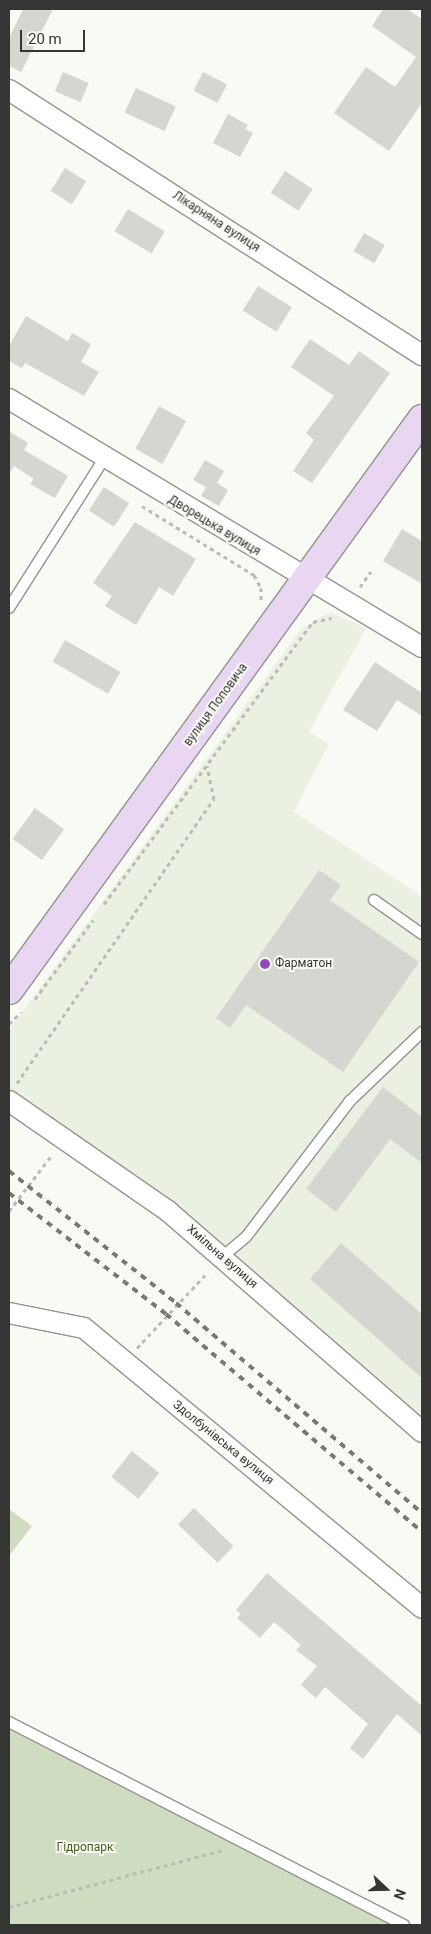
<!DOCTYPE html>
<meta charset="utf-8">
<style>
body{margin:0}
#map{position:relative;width:431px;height:1934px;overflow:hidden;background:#f8fbf4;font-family:Roboto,sans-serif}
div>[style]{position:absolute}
.built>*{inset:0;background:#eaf0e2}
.green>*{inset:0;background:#d0dcc0}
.building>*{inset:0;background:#d4d7d0;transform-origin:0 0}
.path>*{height:3px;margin-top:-1.5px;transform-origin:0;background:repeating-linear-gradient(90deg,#b9bcb6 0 4px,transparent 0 8px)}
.roads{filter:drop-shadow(1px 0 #93958f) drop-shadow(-1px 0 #93958f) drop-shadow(0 1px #93958f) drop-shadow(0 -1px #93958f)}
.service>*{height:10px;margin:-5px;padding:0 5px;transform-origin:5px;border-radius:5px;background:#fff}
.minor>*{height:20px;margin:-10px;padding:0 10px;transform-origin:10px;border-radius:10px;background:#fff}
.secondary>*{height:28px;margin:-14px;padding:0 14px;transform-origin:14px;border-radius:14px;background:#e8d6f3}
.rail>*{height:4px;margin-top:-2px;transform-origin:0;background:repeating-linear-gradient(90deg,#787975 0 6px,transparent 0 12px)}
.dots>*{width:14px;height:14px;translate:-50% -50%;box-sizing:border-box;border:2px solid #f8fbf4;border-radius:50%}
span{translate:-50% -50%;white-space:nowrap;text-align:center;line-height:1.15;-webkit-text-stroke:4px #f8fbf4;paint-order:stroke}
.street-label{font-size:12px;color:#353633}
.poi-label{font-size:12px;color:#353633}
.left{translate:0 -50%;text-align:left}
.park-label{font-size:12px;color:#495d20}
.frame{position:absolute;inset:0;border:10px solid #353633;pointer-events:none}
.north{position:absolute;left:361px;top:1864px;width:50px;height:50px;-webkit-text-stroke:4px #f8fbf4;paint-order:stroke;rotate:111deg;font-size:14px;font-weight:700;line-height:20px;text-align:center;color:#353633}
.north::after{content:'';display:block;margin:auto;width:18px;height:22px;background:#353633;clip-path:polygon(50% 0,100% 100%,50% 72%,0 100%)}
.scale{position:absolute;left:20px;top:30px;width:65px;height:22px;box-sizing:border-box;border:2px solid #353633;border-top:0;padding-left:6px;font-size:15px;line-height:18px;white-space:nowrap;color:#353633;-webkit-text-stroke:4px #f8fbf4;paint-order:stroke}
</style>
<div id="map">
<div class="built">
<div style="clip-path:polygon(330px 612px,366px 628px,309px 732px,329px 744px,294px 812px,422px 896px,422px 1420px,154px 1189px,9px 1088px,9px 1030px,302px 628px)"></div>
</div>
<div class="green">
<div style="clip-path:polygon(9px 1509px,32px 1526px,9px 1556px,9px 1508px)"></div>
<div style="clip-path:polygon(9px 1722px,404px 1925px,9px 1925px)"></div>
</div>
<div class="building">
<div style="clip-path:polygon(23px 9px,53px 9px,21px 72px,9px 66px,9px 38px)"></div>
<div style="clip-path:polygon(383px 9px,407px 9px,422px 19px,422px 103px,389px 151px,334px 113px,366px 67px,395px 87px,416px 57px,372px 26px)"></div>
<div style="left:63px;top:72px;width:28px;height:21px;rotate:23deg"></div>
<div style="left:203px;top:72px;width:27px;height:21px;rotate:27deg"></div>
<div style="left:136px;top:88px;width:44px;height:27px;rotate:25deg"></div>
<div style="clip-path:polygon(228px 114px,248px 125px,245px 129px,253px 133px,240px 157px,213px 143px)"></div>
<div style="left:65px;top:168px;width:25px;height:27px;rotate:32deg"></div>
<div style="left:285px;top:171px;width:33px;height:26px;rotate:33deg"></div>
<div style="left:128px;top:209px;width:43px;height:26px;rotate:31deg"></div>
<div style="left:364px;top:233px;width:24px;height:21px;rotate:30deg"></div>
<div style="left:258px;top:286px;width:40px;height:29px;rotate:32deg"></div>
<div style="clip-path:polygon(26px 316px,68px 341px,72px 333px,91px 344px,81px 362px,99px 372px,84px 396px,25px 363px,22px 368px,9px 361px,9px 346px)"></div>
<div style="clip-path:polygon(310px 339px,349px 365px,359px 351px,390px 373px,312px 483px,293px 471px,314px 440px,306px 433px,334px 396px,291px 367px)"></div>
<div style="left:159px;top:406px;width:31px;height:49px;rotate:29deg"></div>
<div style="clip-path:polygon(9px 431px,28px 443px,24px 450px,68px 476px,55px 498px,30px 484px,34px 479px,14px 466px,9px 474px)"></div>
<div style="clip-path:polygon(205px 460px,224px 471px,217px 483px,228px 490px,219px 506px,201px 496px,206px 487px,193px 480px)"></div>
<div style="left:104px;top:487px;width:30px;height:28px;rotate:33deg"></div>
<div style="clip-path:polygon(135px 522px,196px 559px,173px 596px,159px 587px,136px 625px,105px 606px,112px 596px,93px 583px)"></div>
<div style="clip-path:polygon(402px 529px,422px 541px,422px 584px,383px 561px)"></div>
<div style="left:65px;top:640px;width:64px;height:25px;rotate:30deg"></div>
<div style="clip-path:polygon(375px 662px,422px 693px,422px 716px,397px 700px,377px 731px,343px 710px)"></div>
<div style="left:35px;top:808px;width:36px;height:38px;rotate:36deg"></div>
<div style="clip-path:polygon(319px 870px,341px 885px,330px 900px,419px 962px,343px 1072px,246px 1005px,230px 1028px,216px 1018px)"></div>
<div style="clip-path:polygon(383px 1087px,422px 1117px,422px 1163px,390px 1139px,336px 1212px,306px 1189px)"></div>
<div style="clip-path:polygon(341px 1243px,422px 1314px,422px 1378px,310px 1279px)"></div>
<div style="left:132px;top:1451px;width:35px;height:33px;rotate:39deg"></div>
<div style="left:194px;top:1508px;width:55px;height:23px;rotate:44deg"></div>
<div style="clip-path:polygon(267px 1573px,422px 1706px,422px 1736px,397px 1714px,363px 1759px,350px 1748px,368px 1724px,325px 1687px,316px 1698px,301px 1685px,317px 1666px,296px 1650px,301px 1645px,274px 1622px,260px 1638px,237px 1618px,241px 1614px,236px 1610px)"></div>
</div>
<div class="path">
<div style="left:142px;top:506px;width:132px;rotate:31.6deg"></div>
<div style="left:254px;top:575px;width:15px;rotate:62deg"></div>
<div style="left:261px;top:588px;width:12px;rotate:90deg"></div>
<div style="left:360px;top:587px;width:19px;rotate:-55deg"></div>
<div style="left:104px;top:904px;width:351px;rotate:-53.5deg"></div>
<div style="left:313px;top:622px;width:19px;rotate:-12deg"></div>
<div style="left:35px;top:999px;width:98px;rotate:-53.7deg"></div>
<div style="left:9px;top:1024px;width:17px;rotate:-45deg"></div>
<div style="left:17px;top:1083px;width:346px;rotate:-55.3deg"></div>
<div style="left:214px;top:799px;width:34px;rotate:-102deg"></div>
<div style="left:9px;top:1211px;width:71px;rotate:-52.5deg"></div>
<div style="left:137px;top:1348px;width:104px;rotate:-46.9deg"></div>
<div style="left:9px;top:1907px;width:221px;rotate:-14.9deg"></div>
</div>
<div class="roads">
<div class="service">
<div style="left:9px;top:608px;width:177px;rotate:-57.5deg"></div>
<div style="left:374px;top:900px;width:59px;rotate:35.3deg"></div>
<div style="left:222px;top:1257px;width:31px;rotate:-40deg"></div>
<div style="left:246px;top:1237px;width:171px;rotate:-52.6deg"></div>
<div style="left:350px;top:1101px;width:100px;rotate:-43.8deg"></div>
<div style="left:9px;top:1722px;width:444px;rotate:27.2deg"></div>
</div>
<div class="minor">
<div style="left:9px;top:90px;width:491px;rotate:32.7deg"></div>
<div style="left:9px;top:399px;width:482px;rotate:31deg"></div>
<div style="left:9px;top:1101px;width:193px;rotate:34.7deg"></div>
<div style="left:168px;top:1211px;width:337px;rotate:41deg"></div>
<div style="left:9px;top:1313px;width:76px;rotate:11.3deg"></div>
<div style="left:84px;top:1328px;width:439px;rotate:39.6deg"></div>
</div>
<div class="secondary">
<div style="left:9px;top:990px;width:705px;rotate:-54.12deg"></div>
</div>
</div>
<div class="rail">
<div style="left:9px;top:1171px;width:213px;rotate:38.3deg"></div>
<div style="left:176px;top:1303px;width:323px;rotate:40.5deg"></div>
<div style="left:9px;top:1193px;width:198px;rotate:37.6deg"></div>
<div style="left:166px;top:1314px;width:336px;rotate:40.4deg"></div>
</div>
<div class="dots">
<div style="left:265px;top:964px;background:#9248ba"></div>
</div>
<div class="street-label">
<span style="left:216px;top:222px;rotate:33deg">Лікарняна вулиця</span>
<span style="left:214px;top:526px;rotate:31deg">Дворецька вулиця</span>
<span style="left:216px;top:705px;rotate:-54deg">вулиця Поповича</span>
<span style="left:222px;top:1257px;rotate:41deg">Хмільна вулиця</span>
<span style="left:223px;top:1443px;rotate:39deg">Здолбунівська вулиця</span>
</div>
<div class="poi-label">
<span class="left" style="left:275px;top:964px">Фарматон</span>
</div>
<div class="park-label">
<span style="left:85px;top:1848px">Гідропарк</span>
</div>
<div class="frame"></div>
<div class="north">N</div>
<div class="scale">20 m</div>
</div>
